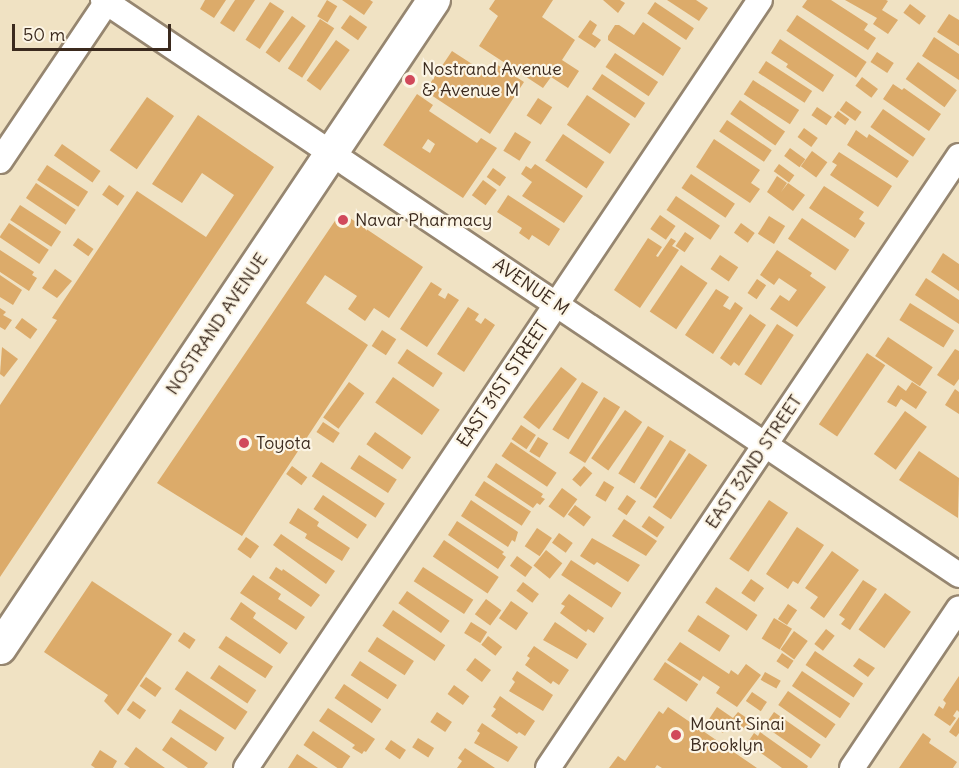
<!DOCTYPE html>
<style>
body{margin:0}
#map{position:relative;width:959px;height:768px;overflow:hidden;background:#f0e2c3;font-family:Delius,sans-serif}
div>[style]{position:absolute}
.building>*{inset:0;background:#dcab6a;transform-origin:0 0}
.roads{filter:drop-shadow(2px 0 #968670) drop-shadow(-2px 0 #968670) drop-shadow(0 2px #968670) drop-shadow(0 -2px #968670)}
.minor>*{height:24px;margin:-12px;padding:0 12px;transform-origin:12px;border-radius:12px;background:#fff}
.major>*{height:32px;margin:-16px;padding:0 16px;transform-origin:16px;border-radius:16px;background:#fff}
.dots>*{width:16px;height:16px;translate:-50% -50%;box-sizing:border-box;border:3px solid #fcf5e5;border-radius:50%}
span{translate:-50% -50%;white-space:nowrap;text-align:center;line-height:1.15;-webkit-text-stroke:4.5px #fcf5e5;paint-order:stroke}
.poi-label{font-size:18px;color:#3b2a1e}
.left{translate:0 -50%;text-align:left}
.street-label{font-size:18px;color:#3b2a1e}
.scale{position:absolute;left:12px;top:24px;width:159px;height:27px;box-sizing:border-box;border:3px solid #3b2a1e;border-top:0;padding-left:8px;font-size:18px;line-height:21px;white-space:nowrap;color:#3b2a1e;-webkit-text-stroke:4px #fcf5e5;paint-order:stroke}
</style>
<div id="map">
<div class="building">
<div style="clip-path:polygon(205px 0,226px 0,214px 18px,200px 9px)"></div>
<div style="clip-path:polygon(235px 0,255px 0,234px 32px,220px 23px)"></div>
<div style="left:327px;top:0;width:12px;height:19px;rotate:31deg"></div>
<div style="clip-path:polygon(342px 0,370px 0,373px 2px,364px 15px)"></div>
<div style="clip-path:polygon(495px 0,553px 0,542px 17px,575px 40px,562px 60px,579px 71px,568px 88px,551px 77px,543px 88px,479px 46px,498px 16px,489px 9px)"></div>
<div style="clip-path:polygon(603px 0,620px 0,625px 3px,618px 13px)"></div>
<div style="clip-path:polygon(667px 0,696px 0,708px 8px,699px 21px)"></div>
<div style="clip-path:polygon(807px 0,831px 0,868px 24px,864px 30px,876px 38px,868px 50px,802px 7px)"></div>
<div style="clip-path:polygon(845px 0,886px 0,888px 1px,882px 10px,898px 20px,888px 34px,873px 24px,877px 18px)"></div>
<div style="left:270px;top:2px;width:17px;height:45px;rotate:33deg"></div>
<div style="left:655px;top:2px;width:47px;height:14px;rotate:34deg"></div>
<div style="left:910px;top:4px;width:20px;height:11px;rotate:37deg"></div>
<div style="clip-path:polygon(949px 14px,959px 20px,959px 46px,937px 32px)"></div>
<div style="left:350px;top:15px;width:21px;height:16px;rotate:35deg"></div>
<div style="left:797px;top:15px;width:84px;height:19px;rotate:34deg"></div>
<div style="left:292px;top:16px;width:17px;height:45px;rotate:36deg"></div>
<div style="left:320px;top:19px;width:17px;height:59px;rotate:33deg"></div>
<div style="clip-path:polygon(590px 20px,597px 25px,592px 34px,601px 40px,595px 48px,578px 37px)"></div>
<div style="clip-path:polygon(643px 22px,681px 48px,663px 76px,608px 40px,608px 36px,615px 25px,619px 25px,634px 35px)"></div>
<div style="clip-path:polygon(934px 37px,959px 54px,959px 80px,922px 56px)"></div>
<div style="clip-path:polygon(780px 39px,834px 75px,823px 92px,786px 67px,788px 64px,771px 53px)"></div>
<div style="left:336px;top:40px;width:17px;height:50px;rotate:36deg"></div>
<div style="clip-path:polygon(452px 51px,489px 75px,496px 64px,524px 82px,490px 134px,425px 91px)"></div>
<div style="left:877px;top:52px;width:20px;height:12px;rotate:33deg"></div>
<div style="left:615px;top:53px;width:52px;height:17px;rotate:34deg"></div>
<div style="left:766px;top:61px;width:55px;height:14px;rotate:33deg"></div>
<div style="left:918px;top:62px;width:48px;height:21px;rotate:36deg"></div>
<div style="left:602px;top:74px;width:52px;height:18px;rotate:34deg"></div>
<div style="left:862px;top:77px;width:20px;height:11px;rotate:37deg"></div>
<div style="left:753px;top:80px;width:55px;height:17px;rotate:33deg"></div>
<div style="clip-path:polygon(893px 84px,902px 90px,904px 88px,941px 114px,929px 131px,883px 99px)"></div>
<div style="clip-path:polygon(evenodd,417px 94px,433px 105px,429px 111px,477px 143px,481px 138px,497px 148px,463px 198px,383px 145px,417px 94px,428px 139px,435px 144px,430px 153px,422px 148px,428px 139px)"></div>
<div style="left:587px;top:95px;width:52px;height:36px;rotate:34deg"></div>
<div style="left:147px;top:97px;width:33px;height:65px;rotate:35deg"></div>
<div style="left:538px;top:98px;width:17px;height:21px;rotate:33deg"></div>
<div style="left:740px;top:100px;width:55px;height:17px;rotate:35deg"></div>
<div style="left:846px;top:101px;width:19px;height:11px;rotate:35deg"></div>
<div style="left:817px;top:107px;width:18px;height:10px;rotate:34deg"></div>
<div style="left:883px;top:109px;width:52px;height:22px;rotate:35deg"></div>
<div style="left:838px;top:111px;width:14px;height:7px;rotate:36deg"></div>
<div style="clip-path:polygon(198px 115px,274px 167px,0 577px,0 405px,57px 320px,52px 318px,137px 191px,206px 237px,234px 195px,202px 173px,182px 203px,152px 184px)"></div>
<div style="left:727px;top:120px;width:54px;height:14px;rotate:34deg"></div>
<div style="left:804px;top:128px;width:17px;height:11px;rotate:36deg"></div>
<div style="clip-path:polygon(856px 130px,867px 138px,869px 134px,909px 161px,897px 178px,847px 145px)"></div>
<div style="left:515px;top:132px;width:19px;height:22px;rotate:32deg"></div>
<div style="left:563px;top:134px;width:50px;height:32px;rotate:34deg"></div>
<div style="clip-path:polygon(714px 139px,760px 170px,751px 183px,760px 189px,750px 203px,696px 167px)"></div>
<div style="left:62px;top:144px;width:47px;height:14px;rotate:35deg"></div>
<div style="left:790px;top:148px;width:19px;height:10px;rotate:36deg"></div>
<div style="left:812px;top:151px;width:19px;height:19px;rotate:36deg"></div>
<div style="clip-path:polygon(839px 152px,892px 186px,878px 207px,830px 175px,837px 165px,832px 162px)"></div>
<div style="clip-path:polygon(535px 164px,583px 196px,564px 223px,522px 196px,532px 182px,521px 174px,526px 166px,531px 169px)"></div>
<div style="left:779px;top:164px;width:19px;height:9px;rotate:36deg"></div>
<div style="left:47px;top:165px;width:49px;height:18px;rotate:33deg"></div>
<div style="left:493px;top:168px;width:16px;height:11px;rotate:35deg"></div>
<div style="left:691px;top:174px;width:53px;height:17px;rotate:34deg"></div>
<div style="clip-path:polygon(777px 176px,787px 183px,781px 192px,788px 183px,805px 195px,793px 211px,767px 192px)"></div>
<div style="left:483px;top:180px;width:17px;height:19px;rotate:36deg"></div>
<div style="left:36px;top:183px;width:48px;height:18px;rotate:34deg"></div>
<div style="left:109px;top:185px;width:19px;height:12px;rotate:35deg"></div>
<div style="clip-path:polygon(824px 186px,864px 212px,859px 219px,865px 223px,855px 238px,809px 208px)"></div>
<div style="clip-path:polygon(508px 195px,560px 229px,549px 246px,532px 235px,529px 240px,519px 233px,522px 228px,497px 212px)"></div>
<div style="left:676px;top:196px;width:53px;height:17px;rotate:34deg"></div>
<div style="left:20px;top:205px;width:49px;height:18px;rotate:33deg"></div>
<div style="clip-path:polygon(341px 212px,423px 267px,389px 318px,374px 308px,365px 321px,348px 309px,357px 296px,325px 275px,306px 303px,368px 345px,242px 536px,157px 483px)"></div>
<div style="left:660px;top:215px;width:19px;height:17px;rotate:35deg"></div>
<div style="left:769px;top:216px;width:19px;height:21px;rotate:32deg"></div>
<div style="left:802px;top:218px;width:57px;height:25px;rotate:34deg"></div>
<div style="left:9px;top:223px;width:48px;height:17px;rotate:34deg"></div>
<div style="left:741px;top:223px;width:17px;height:12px;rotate:36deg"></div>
<div style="left:685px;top:232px;width:11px;height:17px;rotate:34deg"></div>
<div style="left:78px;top:238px;width:19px;height:9px;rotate:35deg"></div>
<div style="clip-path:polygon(648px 238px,662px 247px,656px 256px,658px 257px,671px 238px,676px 241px,672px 246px,679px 250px,640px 308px,614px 290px)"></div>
<div style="clip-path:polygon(0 250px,34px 272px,32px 275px,37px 278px,29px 291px,0 272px)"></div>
<div style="clip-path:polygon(777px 250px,812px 273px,810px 276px,826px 287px,797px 327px,770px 309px,780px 295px,789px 301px,797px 290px,779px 278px,774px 285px,760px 275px)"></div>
<div style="clip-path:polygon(943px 253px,959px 264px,959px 291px,931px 272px)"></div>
<div style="left:720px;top:255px;width:22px;height:17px;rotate:34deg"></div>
<div style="left:681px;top:265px;width:32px;height:56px;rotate:34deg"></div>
<div style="clip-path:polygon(55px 269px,72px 281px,57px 298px,42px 288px)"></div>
<div style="clip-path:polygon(0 275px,22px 290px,13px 305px,0 297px)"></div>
<div style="clip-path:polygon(926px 278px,959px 300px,959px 324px,915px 295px)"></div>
<div style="left:757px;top:279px;width:11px;height:17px;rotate:34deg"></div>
<div style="clip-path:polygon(431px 282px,442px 289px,438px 295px,445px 299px,448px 293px,459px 300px,427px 347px,400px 329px)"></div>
<div style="clip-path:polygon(716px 289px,729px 297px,723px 306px,730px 310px,735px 302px,743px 308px,713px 354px,685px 335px)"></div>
<div style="left:910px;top:303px;width:52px;height:20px;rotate:32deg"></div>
<div style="clip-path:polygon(468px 307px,479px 314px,475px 320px,481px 324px,485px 318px,495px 325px,464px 372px,437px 354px)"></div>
<div style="clip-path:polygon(0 308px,6px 312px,3px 315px,12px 320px,5px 330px,0 327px)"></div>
<div style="clip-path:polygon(750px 314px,766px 325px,739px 366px,734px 362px,731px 366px,720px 358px)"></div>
<div style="left:22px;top:318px;width:19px;height:12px;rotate:36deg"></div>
<div style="left:777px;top:324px;width:20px;height:60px;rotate:33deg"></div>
<div style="left:382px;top:330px;width:17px;height:19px;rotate:33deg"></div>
<div style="left:888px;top:337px;width:54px;height:23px;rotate:34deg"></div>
<div style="clip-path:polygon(2px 347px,18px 359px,4px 377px,0 374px)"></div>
<div style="left:407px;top:349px;width:43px;height:17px;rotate:34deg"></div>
<div style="clip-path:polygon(955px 349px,959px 351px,959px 379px,954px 386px,937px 375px)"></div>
<div style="left:867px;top:353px;width:22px;height:86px;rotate:34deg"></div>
<div style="left:561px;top:367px;width:20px;height:63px;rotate:37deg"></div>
<div style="left:393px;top:377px;width:57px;height:31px;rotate:35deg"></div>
<div style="left:349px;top:382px;width:19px;height:44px;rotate:36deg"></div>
<div style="left:582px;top:382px;width:19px;height:56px;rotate:32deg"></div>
<div style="clip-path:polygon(912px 382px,927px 392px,916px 409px,901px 399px,896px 407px,887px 402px,898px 385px,906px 391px)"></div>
<div style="clip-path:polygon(955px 389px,959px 392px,959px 414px,945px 405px)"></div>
<div style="left:604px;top:397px;width:19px;height:66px;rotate:32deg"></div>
<div style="left:625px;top:410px;width:21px;height:59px;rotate:35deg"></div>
<div style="left:905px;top:411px;width:27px;height:53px;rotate:36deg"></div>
<div style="left:323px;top:422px;width:20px;height:12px;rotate:33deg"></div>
<div style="left:521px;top:425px;width:18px;height:17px;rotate:34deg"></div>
<div style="left:648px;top:426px;width:19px;height:56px;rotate:32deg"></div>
<div style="left:375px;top:432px;width:44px;height:15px;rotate:35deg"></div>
<div style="left:538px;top:437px;width:12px;height:17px;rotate:31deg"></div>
<div style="left:670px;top:440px;width:19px;height:57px;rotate:32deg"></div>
<div style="left:511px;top:442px;width:55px;height:17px;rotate:34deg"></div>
<div style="clip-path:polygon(919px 451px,959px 478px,958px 518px,899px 480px)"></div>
<div style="left:689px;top:453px;width:22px;height:65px;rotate:34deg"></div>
<div style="left:359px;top:455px;width:45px;height:16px;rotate:33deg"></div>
<div style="left:321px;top:462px;width:76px;height:17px;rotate:33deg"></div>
<div style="clip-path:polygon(496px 463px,543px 494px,541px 497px,545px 499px,540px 505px,537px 503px,533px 508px,487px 477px)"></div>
<div style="left:292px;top:466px;width:19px;height:10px;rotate:36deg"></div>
<div style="left:584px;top:466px;width:11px;height:18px;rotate:41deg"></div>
<div style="left:484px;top:481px;width:56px;height:17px;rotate:33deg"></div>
<div style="left:604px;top:481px;width:12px;height:17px;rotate:31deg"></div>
<div style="left:562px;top:488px;width:19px;height:23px;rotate:36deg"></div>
<div style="left:323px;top:495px;width:53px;height:17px;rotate:34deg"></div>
<div style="left:627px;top:495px;width:11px;height:17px;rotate:34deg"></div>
<div style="clip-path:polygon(471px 500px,518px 532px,515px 542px,512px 540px,508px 547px,461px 516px)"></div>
<div style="left:769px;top:500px;width:23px;height:71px;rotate:34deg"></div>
<div style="left:575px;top:505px;width:20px;height:12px;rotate:37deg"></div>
<div style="clip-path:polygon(298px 508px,319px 522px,317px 526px,350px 548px,342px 561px,305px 538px,307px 534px,289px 523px)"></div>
<div style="left:649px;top:516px;width:19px;height:13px;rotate:35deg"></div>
<div style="clip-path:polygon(624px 519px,657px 541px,646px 556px,612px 536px)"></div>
<div style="clip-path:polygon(457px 521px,504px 552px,502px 554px,506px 557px,498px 569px,448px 535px)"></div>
<div style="clip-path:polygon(797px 527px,824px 545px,798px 584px,793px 581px,788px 589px,766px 574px)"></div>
<div style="left:537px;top:528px;width:18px;height:22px;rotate:34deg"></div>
<div style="left:559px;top:533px;width:17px;height:12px;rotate:36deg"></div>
<div style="clip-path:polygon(281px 534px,335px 571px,326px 584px,273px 545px)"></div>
<div style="left:246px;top:537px;width:16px;height:15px;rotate:35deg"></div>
<div style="clip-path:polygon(592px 538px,640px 565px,628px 582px,597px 562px,594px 565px,580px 556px)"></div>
<div style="left:444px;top:540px;width:66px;height:20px;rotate:34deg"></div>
<div style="left:546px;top:550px;width:21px;height:20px;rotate:39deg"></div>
<div style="clip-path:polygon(832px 551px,859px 570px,824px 618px,810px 608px,818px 597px,805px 588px)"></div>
<div style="left:517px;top:556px;width:19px;height:12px;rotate:36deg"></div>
<div style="left:571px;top:560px;width:60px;height:18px;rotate:33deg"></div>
<div style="clip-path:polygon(276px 567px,282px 571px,283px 569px,320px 595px,311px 607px,269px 578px)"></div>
<div style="left:423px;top:567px;width:60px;height:17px;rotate:33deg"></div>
<div style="clip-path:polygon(253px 575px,281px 594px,278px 599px,305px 617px,296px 630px,240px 593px)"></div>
<div style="left:751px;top:579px;width:16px;height:17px;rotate:35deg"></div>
<div style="clip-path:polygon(863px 580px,877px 589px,850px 630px,841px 624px,845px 619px,839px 615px)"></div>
<div style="clip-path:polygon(92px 581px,172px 634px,118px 715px,104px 701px,108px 695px,44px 652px)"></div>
<div style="left:523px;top:582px;width:20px;height:11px;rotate:37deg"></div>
<div style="left:716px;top:587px;width:50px;height:19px;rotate:34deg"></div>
<div style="left:407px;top:591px;width:52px;height:15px;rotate:35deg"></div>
<div style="left:885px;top:593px;width:32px;height:45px;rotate:36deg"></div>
<div style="clip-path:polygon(569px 594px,604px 618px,594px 633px,588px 629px,586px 632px,560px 613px,565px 606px,561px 604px)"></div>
<div style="left:486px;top:599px;width:19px;height:19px;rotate:36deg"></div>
<div style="left:511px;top:601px;width:21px;height:21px;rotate:35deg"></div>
<div style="clip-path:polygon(241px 602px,256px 613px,253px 618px,288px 643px,280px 654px,230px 619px)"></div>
<div style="left:788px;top:604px;width:11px;height:18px;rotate:34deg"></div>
<div style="left:393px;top:610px;width:63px;height:19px;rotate:34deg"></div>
<div style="left:698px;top:615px;width:38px;height:19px;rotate:33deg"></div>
<div style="left:774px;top:618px;width:21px;height:24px;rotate:31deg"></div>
<div style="left:471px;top:622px;width:19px;height:13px;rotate:32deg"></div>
<div style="clip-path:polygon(555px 622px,587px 644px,577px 659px,543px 640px)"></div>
<div style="left:826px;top:629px;width:11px;height:19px;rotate:38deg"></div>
<div style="left:794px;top:631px;width:17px;height:23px;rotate:36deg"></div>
<div style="left:184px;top:632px;width:14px;height:11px;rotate:34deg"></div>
<div style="left:226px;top:636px;width:56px;height:14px;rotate:33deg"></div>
<div style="left:488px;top:636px;width:18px;height:11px;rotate:38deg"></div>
<div style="left:377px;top:637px;width:44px;height:17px;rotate:33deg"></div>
<div style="clip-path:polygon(680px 642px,729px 674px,731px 670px,738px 675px,746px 664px,761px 675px,737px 707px,716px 693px,720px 687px,703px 676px,700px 681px,667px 660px)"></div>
<div style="clip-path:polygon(534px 646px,569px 670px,559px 685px,553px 681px,551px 684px,525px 665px,530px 658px,527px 656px)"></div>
<div style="left:815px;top:651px;width:58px;height:17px;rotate:34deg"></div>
<div style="left:782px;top:653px;width:14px;height:10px;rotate:34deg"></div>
<div style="left:475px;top:658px;width:20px;height:15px;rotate:37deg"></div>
<div style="clip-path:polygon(859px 658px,875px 668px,868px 677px,853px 666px)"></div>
<div style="left:360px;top:661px;width:44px;height:17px;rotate:33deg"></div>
<div style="left:665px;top:662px;width:40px;height:21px;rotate:34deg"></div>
<div style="left:219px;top:665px;width:45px;height:16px;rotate:34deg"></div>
<div style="left:187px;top:671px;width:73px;height:22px;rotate:34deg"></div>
<div style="clip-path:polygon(517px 671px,553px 695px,543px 711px,509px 691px,515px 682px,512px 679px)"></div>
<div style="left:802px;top:671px;width:58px;height:18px;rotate:34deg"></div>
<div style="left:765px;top:672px;width:18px;height:9px;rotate:29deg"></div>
<div style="clip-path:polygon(959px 676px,959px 712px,957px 710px,953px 716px,956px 718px,950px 726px,934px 715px,939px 706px,943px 709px,946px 703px,943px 700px)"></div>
<div style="left:146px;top:677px;width:19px;height:11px;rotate:35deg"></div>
<div style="left:344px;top:684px;width:45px;height:17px;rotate:34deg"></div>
<div style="left:454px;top:685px;width:19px;height:11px;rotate:36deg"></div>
<div style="left:788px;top:691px;width:58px;height:17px;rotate:35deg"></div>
<div style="left:752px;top:692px;width:18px;height:11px;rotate:34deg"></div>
<div style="clip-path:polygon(500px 696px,535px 721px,525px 736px,519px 732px,517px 734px,491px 716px,496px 709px,493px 707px)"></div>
<div style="left:133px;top:701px;width:16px;height:11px;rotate:35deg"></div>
<div style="clip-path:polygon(668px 707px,757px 768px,662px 768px,657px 765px,655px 768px,609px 768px,618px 756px,625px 761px,659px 711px,663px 714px)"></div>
<div style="clip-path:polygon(717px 707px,733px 718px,738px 712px,754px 723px,748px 731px,732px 720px,723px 733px,707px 722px)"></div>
<div style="clip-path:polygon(328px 708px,375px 739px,366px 752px,364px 751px,362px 754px,352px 748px,355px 745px,319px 721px)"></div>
<div style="left:180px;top:709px;width:53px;height:16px;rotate:33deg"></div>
<div style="left:437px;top:712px;width:18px;height:12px;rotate:34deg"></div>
<div style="left:774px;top:712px;width:57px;height:17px;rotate:35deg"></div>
<div style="clip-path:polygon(959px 717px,959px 733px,956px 737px,949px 732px)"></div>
<div style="clip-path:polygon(482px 723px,518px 747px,508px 762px,474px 743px,480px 733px,477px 731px)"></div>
<div style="left:313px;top:731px;width:45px;height:17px;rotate:34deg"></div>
<div style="clip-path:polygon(760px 732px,808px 766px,807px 768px,782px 768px,751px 746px,748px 742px,754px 733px,758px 736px)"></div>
<div style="clip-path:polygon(923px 733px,931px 739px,929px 743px,957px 762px,953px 768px,899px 768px)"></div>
<div style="clip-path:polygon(171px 737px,208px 763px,204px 768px,188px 768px,162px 750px)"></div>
<div style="left:418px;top:738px;width:19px;height:11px;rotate:32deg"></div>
<div style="left:391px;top:740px;width:18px;height:11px;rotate:34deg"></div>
<div style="clip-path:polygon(136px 747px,148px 756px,165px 768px,130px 768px,124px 764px)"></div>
<div style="clip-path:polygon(465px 748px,495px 768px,457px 768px,462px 761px,458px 758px)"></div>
<div style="clip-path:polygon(100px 750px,117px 761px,113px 768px,95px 768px,91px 765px)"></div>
<div style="clip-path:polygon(297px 754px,318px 768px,288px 768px)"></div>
</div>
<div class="roads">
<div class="minor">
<div style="left:103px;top:0;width:1031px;rotate:33.89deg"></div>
<div style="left:0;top:161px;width:194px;rotate:-56.1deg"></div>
<div style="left:246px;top:768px;width:924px;rotate:-56.21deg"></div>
<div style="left:548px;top:768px;width:737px;rotate:-56.12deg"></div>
<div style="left:852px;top:768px;width:192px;rotate:-56.2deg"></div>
</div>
<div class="major">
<div style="left:0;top:648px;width:780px;rotate:-56.19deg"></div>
</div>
</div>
<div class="dots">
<div style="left:410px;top:80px;background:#d1495b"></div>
<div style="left:343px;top:220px;background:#d1495b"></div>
<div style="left:244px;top:443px;background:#d1495b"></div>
<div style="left:676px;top:735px;background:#d1495b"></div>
</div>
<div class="poi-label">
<span class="left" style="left:422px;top:80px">Nostrand Avenue<br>&amp; Avenue M</span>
<span class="left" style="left:355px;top:220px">Navar Pharmacy</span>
<span class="left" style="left:256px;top:443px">Toyota</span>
<span class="left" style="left:690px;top:735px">Mount Sinai<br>Brooklyn</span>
</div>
<div class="street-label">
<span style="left:531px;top:287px;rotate:34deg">AVENUE M</span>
<span style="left:217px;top:324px;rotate:-56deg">NOSTRAND AVENUE</span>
<span style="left:503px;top:384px;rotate:-56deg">EAST 31ST STREET</span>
<span style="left:754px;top:462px;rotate:-56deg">EAST 32ND STREET</span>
</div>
<div class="scale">50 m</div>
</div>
